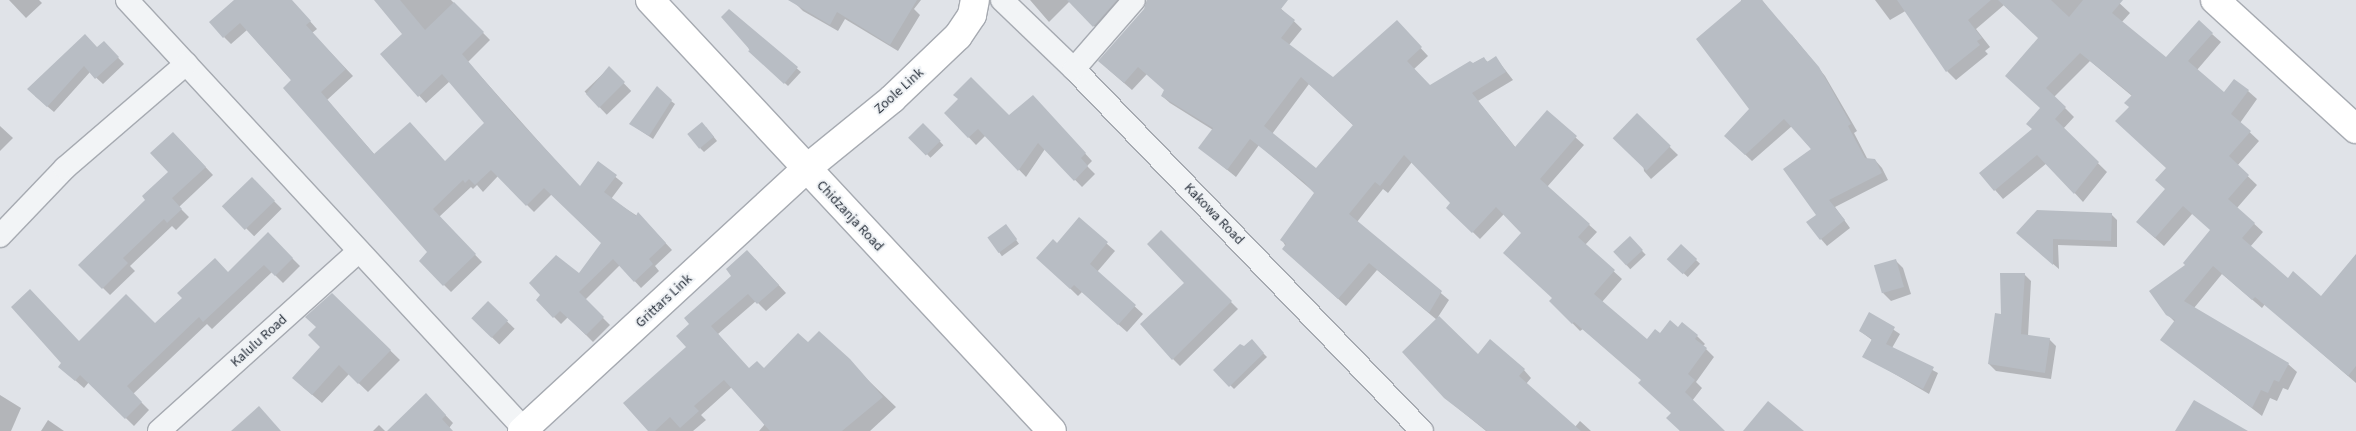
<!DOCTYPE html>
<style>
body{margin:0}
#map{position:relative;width:2356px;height:431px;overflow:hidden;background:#e0e3e8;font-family:"Source Sans 3",sans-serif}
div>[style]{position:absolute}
.shadow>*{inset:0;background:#0003;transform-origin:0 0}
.building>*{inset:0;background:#b8bdc4;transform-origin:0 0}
.roads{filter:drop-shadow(1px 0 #a6aab1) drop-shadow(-1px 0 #a6aab1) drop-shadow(0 1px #a6aab1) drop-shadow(0 -1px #a6aab1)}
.street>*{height:22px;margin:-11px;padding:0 11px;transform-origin:11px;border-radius:11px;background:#f2f4f6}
.secondary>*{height:28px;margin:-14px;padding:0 14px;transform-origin:14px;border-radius:14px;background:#fff}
span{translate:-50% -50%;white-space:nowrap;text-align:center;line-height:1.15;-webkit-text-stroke:4px #eff2f5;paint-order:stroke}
.street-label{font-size:14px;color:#2a323d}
</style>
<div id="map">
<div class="shadow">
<div style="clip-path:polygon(9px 0,39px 0,42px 3px,26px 18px)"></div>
<div style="clip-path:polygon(236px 0,291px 0,317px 29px,312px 33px,353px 76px,327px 100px,375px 155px,446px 163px,485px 123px,450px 81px,426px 103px,381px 54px,404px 34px,375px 0,451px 0,490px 40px,468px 62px,580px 188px,598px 163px,623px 183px,611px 199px,645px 221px,672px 250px,655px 266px,659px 271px,641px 288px,620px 265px,585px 300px,610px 325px,593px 342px,568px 317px,561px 324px,537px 300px,580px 275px,603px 243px,552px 194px,534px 212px,498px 176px,483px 192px,477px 185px,473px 189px,471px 187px,439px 217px,482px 262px,451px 292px,420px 261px,429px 252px,292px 81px,247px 30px,231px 44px,224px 37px)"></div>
<div style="clip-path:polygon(797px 0,921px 0,914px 9px,920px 15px,898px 51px,845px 19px,838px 31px,803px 11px,795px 3px)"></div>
<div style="clip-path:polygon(1030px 0,1131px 0,1102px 34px,1070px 1px,1049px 22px)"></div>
<div style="clip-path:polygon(evenodd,1147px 0,1272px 0,1302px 29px,1289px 45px,1333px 79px,1404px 30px,1428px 56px,1414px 69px,1430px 87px,1483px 58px,1488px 62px,1496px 58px,1513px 80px,1478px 101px,1516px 148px,1547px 112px,1584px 145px,1547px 187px,1597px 232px,1585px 245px,1622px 279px,1602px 302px,1647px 341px,1678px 329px,1697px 336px,1705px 344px,1703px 346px,1714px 357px,1696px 382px,1702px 388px,1692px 401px,1723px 431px,1680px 431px,1672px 413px,1642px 380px,1583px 329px,1580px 331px,1551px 301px,1554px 298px,1522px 233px,1504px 214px,1480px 239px,1448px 208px,1452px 203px,1412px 162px,1388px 193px,1383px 189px,1357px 222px,1449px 300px,1438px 317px,1478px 355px,1524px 370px,1531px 378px,1526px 384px,1575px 427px,1580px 421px,1591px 431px,1486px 431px,1444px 397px,1437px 320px,1377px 270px,1346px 306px,1292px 257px,1282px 240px,1315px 193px,1259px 145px,1236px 177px,1200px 148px,1213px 130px,1170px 103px,1162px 96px,1166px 90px,1147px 74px,1132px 90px,1108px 69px,1145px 9px,1147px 0,1309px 84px,1354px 126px,1316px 169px,1272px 134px,1309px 84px)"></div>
<div style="clip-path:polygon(1741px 0,1762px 0,1784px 29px,1792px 35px,1825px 76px,1857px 131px,1854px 133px,1868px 160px,1875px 160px,1882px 168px,1888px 180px,1835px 207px,1850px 228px,1827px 246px,1821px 239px,1812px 150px,1792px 126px,1752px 161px,1732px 142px,1751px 109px)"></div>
<div style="clip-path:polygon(1875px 0,1911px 0,1914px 6px,1890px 20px)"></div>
<div style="clip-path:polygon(1954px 0,2116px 0,2130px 13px,2121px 23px,2166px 59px,2212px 34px,2221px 42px,2197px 70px,2224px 94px,2248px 91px,2257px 99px,2240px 123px,2259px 141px,2237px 166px,2257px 185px,2237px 208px,2263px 232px,2250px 247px,2288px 279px,2321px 298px,2356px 263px,2356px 383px,2265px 304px,2262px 308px,2222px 274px,2194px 308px,2288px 364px,2297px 372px,2288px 390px,2283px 388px,2277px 401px,2270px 398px,2262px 416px,2162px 340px,2175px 322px,2167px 314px,2187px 265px,2211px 230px,2193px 213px,2164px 246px,2147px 231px,2167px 190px,2167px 168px,2130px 108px,2132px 96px,2090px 61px,2054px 97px,2074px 117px,2063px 129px,2107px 172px,2083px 202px,2047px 163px,2003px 199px,1981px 174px,2034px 129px,2042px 109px,2040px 39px,2004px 5px,1976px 29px,1990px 47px,1985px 51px,1988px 54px,1956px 80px,1947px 71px)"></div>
<div style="clip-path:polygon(729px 10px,801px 72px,788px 86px,750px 51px)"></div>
<div style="clip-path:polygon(97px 49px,110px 49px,124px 64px,103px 84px,90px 72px,54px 112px,35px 96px)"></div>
<div style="left:609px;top:68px;width:32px;height:34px;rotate:46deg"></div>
<div style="clip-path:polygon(671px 101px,675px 104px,653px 139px,635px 127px)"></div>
<div style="clip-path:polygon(1040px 104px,1092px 161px,1087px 166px,1095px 174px,1082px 187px,1045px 149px,1026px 177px,986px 135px,976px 145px,946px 113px,1009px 117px)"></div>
<div style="clip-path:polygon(1637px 115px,1678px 155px,1651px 179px,1644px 171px)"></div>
<div style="left:924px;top:125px;width:28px;height:18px;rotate:46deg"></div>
<div style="clip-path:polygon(0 126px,13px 138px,0 151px)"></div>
<div style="clip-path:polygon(706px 127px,717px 141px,704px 152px,700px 148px)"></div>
<div style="clip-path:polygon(181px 141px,213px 175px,179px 207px,189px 217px,176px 230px,172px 226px,130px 266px,135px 271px,110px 295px,80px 265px,147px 200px,170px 172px)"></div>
<div style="left:252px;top:179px;width:42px;height:39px;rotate:45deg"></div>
<div style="clip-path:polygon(2111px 214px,2117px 220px,2117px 247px,2058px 245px,2059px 269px,2024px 239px)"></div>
<div style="clip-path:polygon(1079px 219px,1115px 251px,1097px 272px,1143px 314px,1127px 332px,1082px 292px,1078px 296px,1046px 265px,1057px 245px)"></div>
<div style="left:1006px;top:226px;width:22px;height:21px;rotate:54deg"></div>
<div style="clip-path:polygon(1161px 232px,1238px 309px,1180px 366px,1173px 359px,1186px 283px)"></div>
<div style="clip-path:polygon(268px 234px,300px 266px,283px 283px,272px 272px,212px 329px,207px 324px,133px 394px,149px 410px,134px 426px,89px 382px,84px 388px,68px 374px,79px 343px,155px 325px,228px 273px)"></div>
<div style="left:1630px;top:238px;width:23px;height:21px;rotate:47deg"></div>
<div style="left:1681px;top:246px;width:26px;height:18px;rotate:43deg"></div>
<div style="clip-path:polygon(755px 259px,786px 293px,766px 311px,756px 301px,718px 334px,749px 370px,764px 370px,808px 344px,819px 333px,896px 407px,870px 431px,759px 431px,765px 424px,732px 387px,701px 415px,706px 420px,693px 431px,649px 431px,687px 347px)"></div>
<div style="clip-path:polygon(1895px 260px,1903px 268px,1911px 294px,1891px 301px,1883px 293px)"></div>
<div style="clip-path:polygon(2024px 274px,2031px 281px,2028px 336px,2049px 339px,2056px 346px,2051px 379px,1996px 371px,1989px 364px,2002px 315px)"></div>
<div style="clip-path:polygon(332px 294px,400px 360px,368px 392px,349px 374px,322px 403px,303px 387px,322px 347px)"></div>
<div style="left:488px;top:303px;width:37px;height:22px;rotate:44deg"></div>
<div style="clip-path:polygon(1870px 314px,1900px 334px,1892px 348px,1938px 373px,1929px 394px,1864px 356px,1872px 340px,1860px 331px)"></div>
<div style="clip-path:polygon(1251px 341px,1267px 357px,1234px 389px,1215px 370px)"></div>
<div style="clip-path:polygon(0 395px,21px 408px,11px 431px,0 431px)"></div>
<div style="clip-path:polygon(433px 402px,453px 423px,449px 428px,451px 431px,389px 431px)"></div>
<div style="clip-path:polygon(48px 420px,64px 431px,41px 431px)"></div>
<div style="clip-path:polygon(379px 425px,385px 431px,373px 431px)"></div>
</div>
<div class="building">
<div style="clip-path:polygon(234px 0,292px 0,311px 21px,306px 25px,346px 69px,321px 92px,374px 154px,410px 122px,445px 161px,484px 123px,442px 74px,418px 97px,380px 54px,402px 34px,374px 0,400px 0,425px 30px,454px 2px,484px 32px,462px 54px,514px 115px,580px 186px,598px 161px,617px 175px,604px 192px,636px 216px,638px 212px,666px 243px,649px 259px,653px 264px,634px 282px,613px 259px,579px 292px,604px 317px,586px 335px,560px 311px,553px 318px,536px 300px,540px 295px,529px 283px,556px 255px,579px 273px,601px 243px,544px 188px,526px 206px,491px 170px,475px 185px,469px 179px,465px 183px,463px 180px,433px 209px,476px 254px,443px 286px,419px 261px,427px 252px,283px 88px,291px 80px,240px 23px,223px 38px,209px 22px)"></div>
<div style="clip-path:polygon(788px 0,917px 0,890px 45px,837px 12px,830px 25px)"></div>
<div style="clip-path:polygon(1067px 0,1117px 0,1093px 27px)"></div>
<div style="clip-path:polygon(evenodd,1147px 0,1288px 0,1281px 9px,1295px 20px,1281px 38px,1333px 77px,1397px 20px,1422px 47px,1407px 61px,1430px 85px,1470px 61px,1473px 63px,1484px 57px,1487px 62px,1496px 56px,1506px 72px,1472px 93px,1515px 147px,1547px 110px,1577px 136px,1540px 179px,1590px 224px,1578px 237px,1615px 270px,1594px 294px,1647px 339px,1655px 329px,1660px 333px,1670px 320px,1678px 327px,1682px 322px,1698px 335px,1695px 339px,1707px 348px,1688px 374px,1695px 380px,1685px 392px,1725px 431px,1680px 431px,1666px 418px,1671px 413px,1638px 383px,1641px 380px,1574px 322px,1572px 324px,1549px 301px,1552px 298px,1503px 253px,1521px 233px,1496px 207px,1472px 233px,1446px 208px,1450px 203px,1404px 155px,1380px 186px,1375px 182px,1349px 214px,1442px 291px,1429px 313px,1369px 263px,1338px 299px,1282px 249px,1286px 244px,1280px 240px,1314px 193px,1304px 182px,1250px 139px,1227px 170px,1198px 148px,1213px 128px,1161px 96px,1164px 90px,1138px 67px,1124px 83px,1098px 61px,1144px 9px,1147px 0,1301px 77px,1353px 125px,1316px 168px,1264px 126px,1301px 77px)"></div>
<div style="clip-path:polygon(1742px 0,1762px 0,1819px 67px,1851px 124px,1848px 126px,1865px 158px,1875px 159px,1882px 173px,1829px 200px,1845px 220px,1820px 240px,1806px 222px,1816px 215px,1783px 169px,1811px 149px,1784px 119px,1745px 155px,1724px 136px,1749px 109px,1696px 39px)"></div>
<div style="clip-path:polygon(1897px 0,1991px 0,1968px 20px,1982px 38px,1977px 41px,1980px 45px,1946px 72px)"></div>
<div style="clip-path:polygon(1998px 0,2051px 0,2069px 17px,2083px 0,2123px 0,2112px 13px,2166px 57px,2199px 20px,2213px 33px,2188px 61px,2224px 92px,2234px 79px,2249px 90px,2231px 114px,2251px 131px,2229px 156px,2249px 175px,2228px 199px,2255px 223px,2242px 238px,2288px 278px,2293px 271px,2321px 296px,2356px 254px,2356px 366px,2348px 376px,2255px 297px,2252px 300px,2213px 266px,2184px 301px,2289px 363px,2279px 382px,2274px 380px,2268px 393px,2261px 390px,2252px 408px,2160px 340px,2175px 320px,2166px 315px,2149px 291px,2185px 265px,2183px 263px,2210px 230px,2183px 206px,2155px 238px,2136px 222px,2165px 189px,2155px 180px,2166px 168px,2115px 121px,2129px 107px,2124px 103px,2132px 95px,2080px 53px,2046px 88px,2066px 107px,2055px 119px,2099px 162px,2074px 194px,2037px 155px,1994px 191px,1979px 173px,2032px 129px,2026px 124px,2040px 108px,2005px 76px,2038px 38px)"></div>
<div style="clip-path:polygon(729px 9px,798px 67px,784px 84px,748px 51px,750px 50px,721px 17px)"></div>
<div style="clip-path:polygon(85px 34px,97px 47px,104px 41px,119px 57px,95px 79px,84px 66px,47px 107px,27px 89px)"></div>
<div style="clip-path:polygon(609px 66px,625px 82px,599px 108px,586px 94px)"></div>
<div style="clip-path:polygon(971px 77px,1009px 115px,1033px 95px,1086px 153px,1081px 158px,1088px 166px,1074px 181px,1038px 143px,1018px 171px,978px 129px,968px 138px,944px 113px,958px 99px,953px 95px)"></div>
<div style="clip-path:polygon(657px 86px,672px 100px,649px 136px,629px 124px)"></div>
<div style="left:1637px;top:113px;width:47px;height:35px;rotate:44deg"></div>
<div style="left:702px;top:122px;width:19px;height:19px;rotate:51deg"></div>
<div style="left:923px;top:123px;width:25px;height:21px;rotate:45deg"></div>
<div style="clip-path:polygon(173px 132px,206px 167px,172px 198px,182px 209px,167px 223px,164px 219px,123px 258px,128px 263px,102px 289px,78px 265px,145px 200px,142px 196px,168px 172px,150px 153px)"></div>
<div style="left:252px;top:177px;width:33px;height:42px;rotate:46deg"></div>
<div style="clip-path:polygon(2037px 210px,2112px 213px,2111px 241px,2053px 239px,2053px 265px,2016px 233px)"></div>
<div style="clip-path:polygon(1079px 217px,1108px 242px,1090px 264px,1136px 305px,1118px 325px,1074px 285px,1070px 289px,1036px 258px,1053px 239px,1057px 243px)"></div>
<div style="left:1006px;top:224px;width:19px;height:23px;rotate:54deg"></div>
<div style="clip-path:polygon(1161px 230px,1232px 301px,1172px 360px,1140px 324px,1184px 283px,1147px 244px)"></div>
<div style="clip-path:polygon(268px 232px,293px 258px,275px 276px,264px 265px,203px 322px,199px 317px,127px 386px,142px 402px,125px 419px,80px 375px,75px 381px,58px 367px,61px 363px,11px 307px,30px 289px,79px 341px,126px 294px,155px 323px,182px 298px,177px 293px,215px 258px,228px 272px)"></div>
<div style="left:1630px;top:236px;width:19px;height:23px;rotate:47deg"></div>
<div style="left:1681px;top:244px;width:22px;height:21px;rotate:43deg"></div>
<div style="clip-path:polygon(747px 250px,779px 285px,757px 304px,748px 294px,711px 326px,749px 368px,757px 361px,764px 368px,798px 333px,808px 342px,819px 331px,850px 359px,883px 397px,842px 431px,770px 431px,724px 380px,694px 406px,699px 411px,680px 428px,670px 417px,655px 431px,648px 431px,623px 403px,686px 347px,676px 336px,689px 324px,684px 318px,731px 276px,726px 269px)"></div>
<div style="left:1896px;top:259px;width:29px;height:23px;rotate:74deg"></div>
<div style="clip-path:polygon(2000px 273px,2025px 273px,2021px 334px,2050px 338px,2045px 373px,1988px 364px,1995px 313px,2001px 314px)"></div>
<div style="clip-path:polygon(332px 293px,391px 350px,358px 384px,339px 365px,312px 395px,292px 378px,320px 347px,308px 335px,316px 327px,305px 317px)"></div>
<div style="left:488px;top:301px;width:28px;height:24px;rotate:44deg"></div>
<div style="clip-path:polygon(1869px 312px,1895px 327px,1886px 344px,1934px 367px,1923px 389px,1862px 357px,1872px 339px,1859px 331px)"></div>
<div style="clip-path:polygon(1439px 316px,1478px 354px,1490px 339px,1525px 369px,1519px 376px,1581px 431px,1487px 431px,1444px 398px,1402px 352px)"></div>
<div style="clip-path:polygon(1252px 339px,1264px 353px,1229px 387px,1213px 370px,1240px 344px,1244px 346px)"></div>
<div style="clip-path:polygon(426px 393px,446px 415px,442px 419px,453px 431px,387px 431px)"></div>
<div style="clip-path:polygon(2194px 400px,2248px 431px,2175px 431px)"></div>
<div style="clip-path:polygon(1768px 401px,1804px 431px,1743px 431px)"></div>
<div style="clip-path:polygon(259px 406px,281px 431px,231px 431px)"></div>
</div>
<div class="roads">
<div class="street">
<div style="left:127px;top:0;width:587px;rotate:47.21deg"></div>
<div style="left:1002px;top:0;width:100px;rotate:43.8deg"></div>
<div style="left:1074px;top:69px;width:502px;rotate:46.13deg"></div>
<div style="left:1074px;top:69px;width:91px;rotate:-49deg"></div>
<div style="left:0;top:236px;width:94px;rotate:-46.3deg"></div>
<div style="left:65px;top:168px;width:160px;rotate:-40.7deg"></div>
<div style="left:159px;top:431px;width:269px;rotate:-42deg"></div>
</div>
<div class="secondary">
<div style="left:650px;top:0;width:589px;rotate:46.99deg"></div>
<div style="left:2215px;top:0;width:191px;rotate:42.5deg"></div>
<div style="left:522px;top:431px;width:386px;rotate:-42.7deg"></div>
<div style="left:806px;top:169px;width:111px;rotate:-39.1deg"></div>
<div style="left:892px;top:99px;width:91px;rotate:-43.7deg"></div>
<div style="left:958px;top:36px;width:25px;rotate:-56deg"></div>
<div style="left:972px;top:15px;width:15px;rotate:-79deg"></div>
</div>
</div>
<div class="street-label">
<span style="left:899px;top:91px;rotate:-42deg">Zoole Link</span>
<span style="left:1214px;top:214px;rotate:46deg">Kakowa Road</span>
<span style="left:850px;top:216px;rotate:47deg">Chidzanja Road</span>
<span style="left:664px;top:301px;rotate:-43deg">Grittars Link</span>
<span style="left:259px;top:341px;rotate:-42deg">Kalulu Road</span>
</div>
</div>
